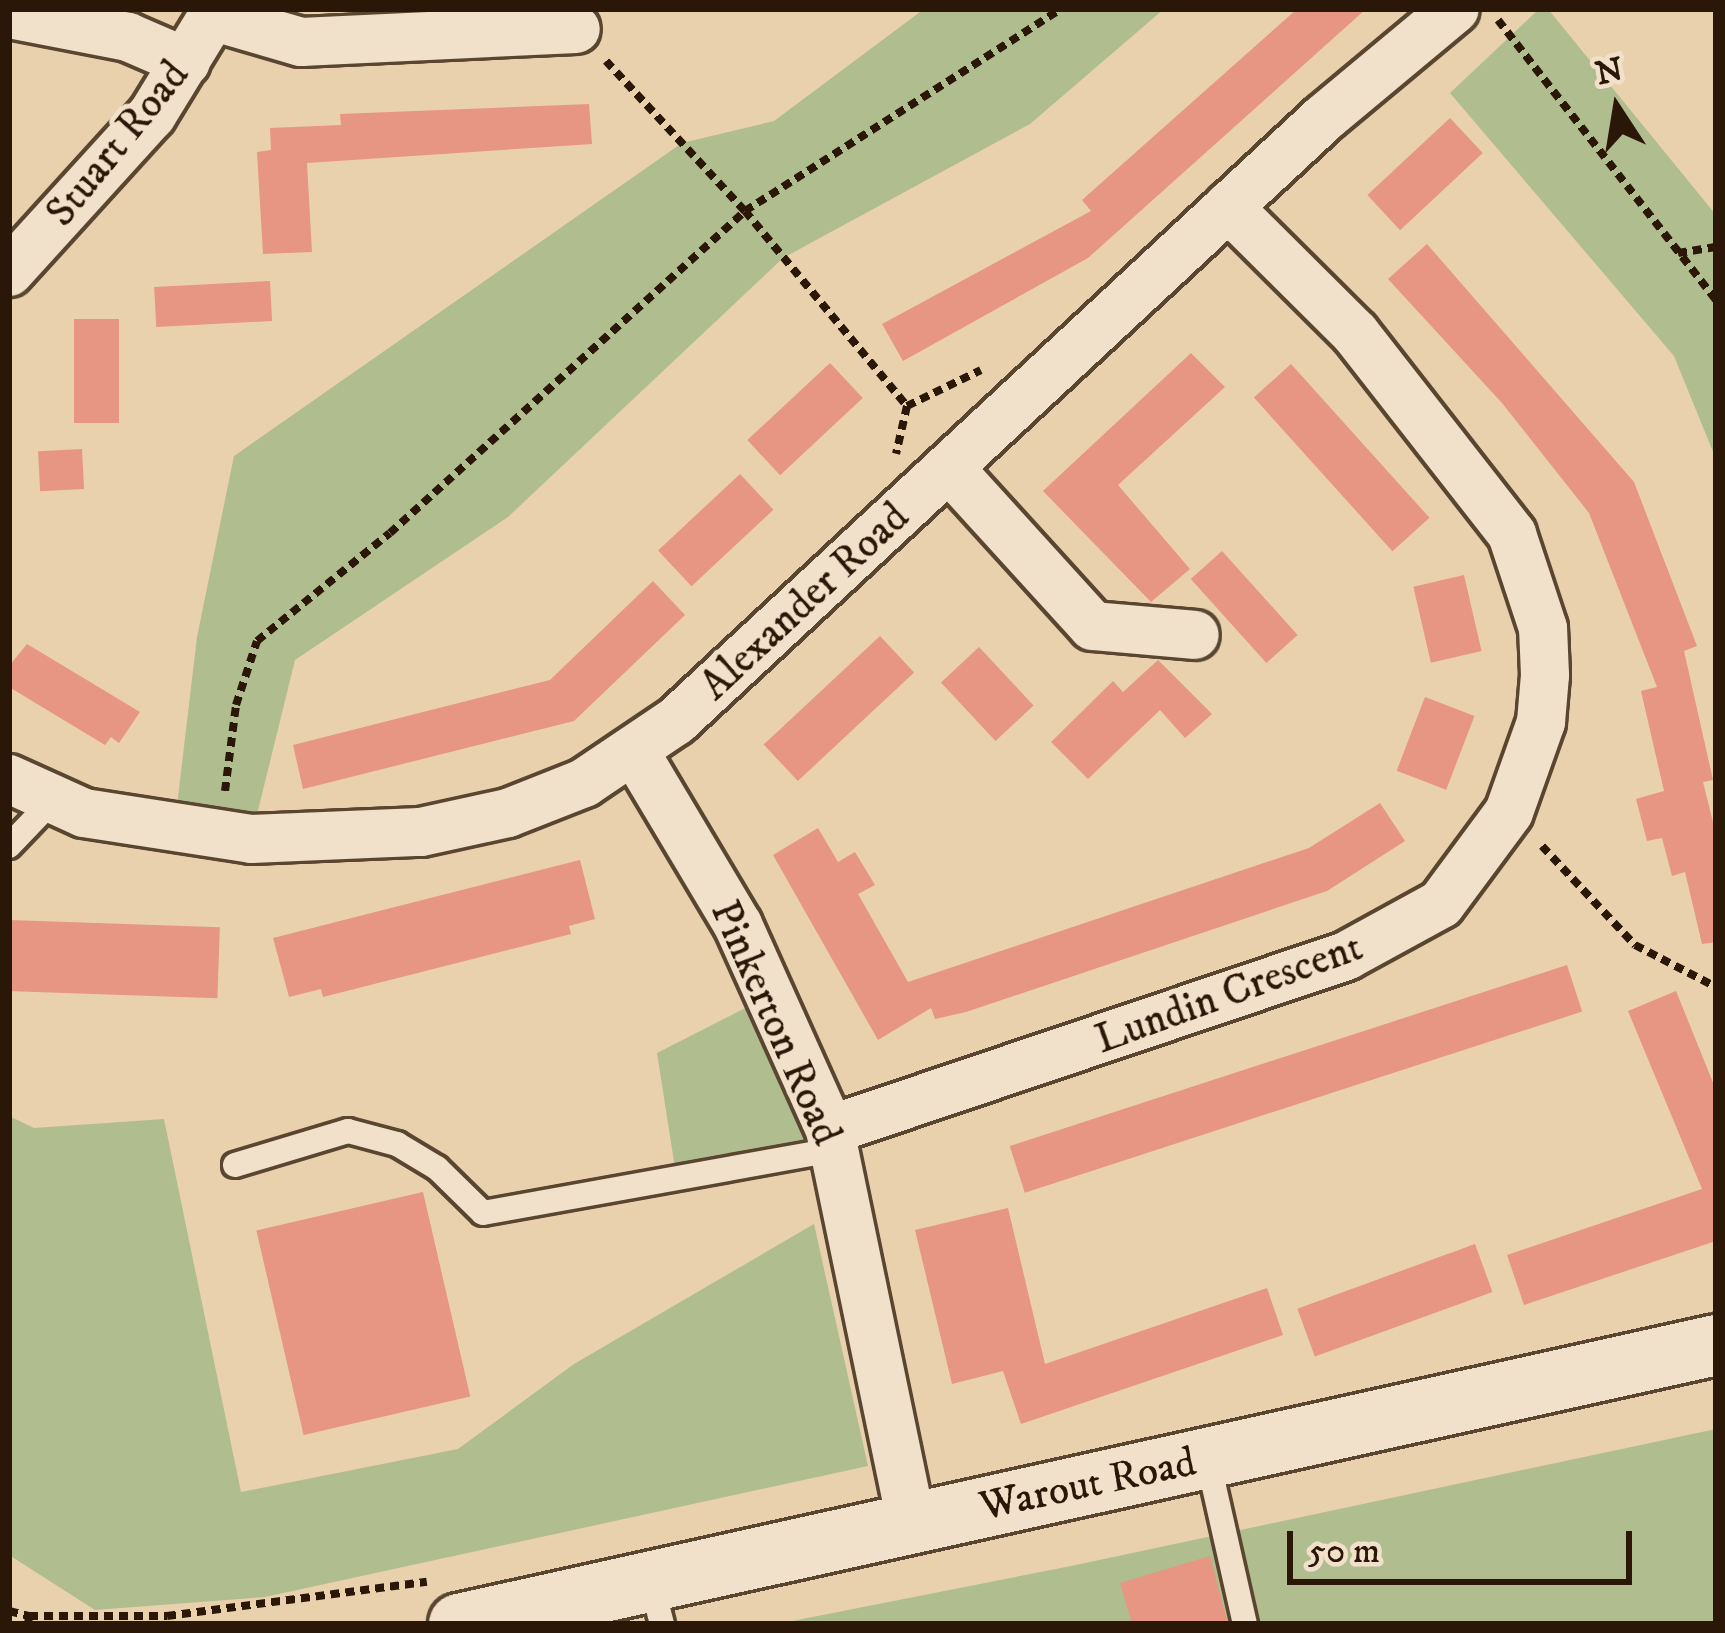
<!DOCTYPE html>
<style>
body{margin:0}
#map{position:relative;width:1725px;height:1633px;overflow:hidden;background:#e9d1ad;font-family:"IM FELL DW Pica",serif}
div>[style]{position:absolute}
.green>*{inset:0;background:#b0bd8f}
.building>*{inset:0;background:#e69683;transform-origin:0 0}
.path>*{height:8px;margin-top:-4px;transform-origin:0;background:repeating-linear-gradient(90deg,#2b1707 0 9px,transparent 0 15px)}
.roads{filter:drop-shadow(3px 0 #5a4630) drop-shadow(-3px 0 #5a4630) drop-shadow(0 3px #5a4630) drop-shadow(0 -3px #5a4630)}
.service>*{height:24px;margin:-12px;padding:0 12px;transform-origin:12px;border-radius:12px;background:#f1e1ca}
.minor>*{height:48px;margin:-24px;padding:0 24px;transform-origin:24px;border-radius:24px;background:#f1e1ca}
.tertiary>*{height:60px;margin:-30px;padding:0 30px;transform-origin:30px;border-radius:30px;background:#f1e1ca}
span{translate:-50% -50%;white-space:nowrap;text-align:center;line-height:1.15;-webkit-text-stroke:10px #f1e1ca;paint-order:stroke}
.street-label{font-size:42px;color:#2b1707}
.frame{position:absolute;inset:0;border:12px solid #2b1707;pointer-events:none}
.north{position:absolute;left:1557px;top:48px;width:120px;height:120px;-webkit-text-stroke:9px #f1e1ca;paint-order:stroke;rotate:348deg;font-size:33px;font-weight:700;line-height:48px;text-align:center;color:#2b1707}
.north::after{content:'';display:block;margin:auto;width:42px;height:54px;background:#2b1707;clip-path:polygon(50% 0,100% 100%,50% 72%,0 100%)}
.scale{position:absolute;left:1287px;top:1531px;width:345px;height:54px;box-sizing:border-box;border:6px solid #2b1707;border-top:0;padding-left:15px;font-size:36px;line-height:42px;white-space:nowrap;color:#2b1707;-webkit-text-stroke:9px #f1e1ca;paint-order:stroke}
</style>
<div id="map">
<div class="green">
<div style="clip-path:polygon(924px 9px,1164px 9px,1030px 124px,783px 258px,508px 517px,295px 660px,251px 839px,174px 831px,197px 637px,234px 456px,682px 143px,774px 121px)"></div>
<div style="clip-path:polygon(1539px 9px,1548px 9px,1716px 215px,1716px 459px,1674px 356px,1450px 93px)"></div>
<div style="clip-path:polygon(761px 1000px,808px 1140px,675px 1168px,657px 1053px)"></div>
<div style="clip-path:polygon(9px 1116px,34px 1128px,164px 1119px,241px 1492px,458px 1449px,574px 1364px,814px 1224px,868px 1466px,265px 1597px,95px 1610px,9px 1555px)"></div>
<div style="clip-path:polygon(1716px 1429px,1716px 1624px,777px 1624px,1071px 1566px)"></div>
</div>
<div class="building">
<div style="clip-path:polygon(1297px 9px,1366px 9px,1088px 258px,903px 361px,882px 324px,1091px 211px,1082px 200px)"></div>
<div style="clip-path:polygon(589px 104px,592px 144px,307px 163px,312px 252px,263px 254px,257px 152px,271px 150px,270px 128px,341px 125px,340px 114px)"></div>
<div style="left:1450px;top:118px;width:48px;height:113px;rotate:47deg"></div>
<div style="clip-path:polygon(1427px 244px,1634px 482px,1697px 646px,1684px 651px,1713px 780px,1703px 782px,1716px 834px,1716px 942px,1702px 944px,1685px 872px,1672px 876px,1662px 838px,1647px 841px,1636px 799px,1664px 791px,1641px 691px,1657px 687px,1589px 513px,1502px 403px,1388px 279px)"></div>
<div style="left:270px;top:281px;width:40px;height:116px;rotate:87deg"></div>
<div style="left:74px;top:319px;width:45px;height:104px"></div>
<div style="clip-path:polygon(1191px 353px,1225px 387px,1118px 485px,1190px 569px,1151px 602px,1043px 491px)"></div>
<div style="left:830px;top:363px;width:48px;height:113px;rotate:47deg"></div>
<div style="left:1291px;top:364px;width:207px;height:50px;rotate:48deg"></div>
<div style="left:82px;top:449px;width:40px;height:44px;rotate:87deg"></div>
<div style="left:740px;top:474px;width:49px;height:112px;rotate:47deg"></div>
<div style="left:1222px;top:551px;width:113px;height:42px;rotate:48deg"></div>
<div style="left:1464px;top:575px;width:78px;height:52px;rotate:77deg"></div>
<div style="clip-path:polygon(653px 581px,685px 615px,574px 721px,303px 789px,293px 745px,550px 680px)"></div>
<div style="left:880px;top:636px;width:50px;height:159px;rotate:47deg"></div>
<div style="clip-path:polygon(27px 644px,140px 712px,119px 743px,111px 737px,105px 745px,9px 687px,9px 666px)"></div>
<div style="left:979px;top:647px;width:80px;height:52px;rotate:47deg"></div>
<div style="clip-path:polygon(1158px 660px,1212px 714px,1185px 738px,1160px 710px,1088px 779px,1051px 742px,1113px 681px,1123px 692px)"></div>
<div style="left:1425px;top:697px;width:53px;height:79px;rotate:21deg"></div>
<div style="clip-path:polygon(1380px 803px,1405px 841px,1327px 891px,966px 1012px,935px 1019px,931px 1008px,878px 1040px,773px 855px,818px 828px,838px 862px,855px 852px,875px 885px,858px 894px,908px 982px,1309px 848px)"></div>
<div style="clip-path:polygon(580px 860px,595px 919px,569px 926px,571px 934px,323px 997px,321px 989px,289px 997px,273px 938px)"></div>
<div style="left:9px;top:920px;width:211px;height:71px;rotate:2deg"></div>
<div style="left:1567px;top:965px;width:49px;height:586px;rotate:72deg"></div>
<div style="clip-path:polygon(1676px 991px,1716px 1090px,1716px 1241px,1524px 1305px,1507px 1255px,1702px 1189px,1628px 1011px)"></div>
<div style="left:423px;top:1192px;width:210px;height:171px;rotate:77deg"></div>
<div style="clip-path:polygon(1008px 1208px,1045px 1364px,1267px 1288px,1283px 1335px,1021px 1424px,1003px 1371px,952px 1384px,915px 1230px)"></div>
<div style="left:1475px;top:1244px;width:51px;height:189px;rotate:70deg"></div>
<div style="clip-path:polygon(1210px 1556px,1228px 1624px,1132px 1624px,1120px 1583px)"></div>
</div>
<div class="path">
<div style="left:1498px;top:20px;width:355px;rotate:52.1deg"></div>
<div style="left:606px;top:61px;width:205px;rotate:47.2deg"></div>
<div style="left:745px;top:211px;width:254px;rotate:50.3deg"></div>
<div style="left:907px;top:406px;width:49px;rotate:102.9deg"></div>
<div style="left:1678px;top:253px;width:38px;rotate:-9deg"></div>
<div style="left:907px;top:406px;width:82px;rotate:-25.9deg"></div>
<div style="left:225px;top:791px;width:87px;rotate:-82.7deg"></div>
<div style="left:236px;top:705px;width:67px;rotate:-71.8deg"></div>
<div style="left:257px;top:641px;width:171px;rotate:-39.1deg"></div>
<div style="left:390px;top:533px;width:479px;rotate:-42.2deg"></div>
<div style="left:745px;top:211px;width:375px;rotate:-32.6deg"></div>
<div style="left:1542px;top:846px;width:136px;rotate:46.8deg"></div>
<div style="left:1635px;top:945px;width:91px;rotate:27.4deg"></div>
<div style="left:9px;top:1611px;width:21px;rotate:14deg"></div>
<div style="left:29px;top:1616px;width:8px;rotate:97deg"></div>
<div style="left:29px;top:1616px;width:138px"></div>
<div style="left:167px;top:1616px;width:262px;rotate:-7.5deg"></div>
</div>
<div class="roads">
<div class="service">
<div style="left:9px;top:846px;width:62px;rotate:-46.3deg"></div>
<div style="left:235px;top:1165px;width:118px;rotate:-16.7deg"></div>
<div style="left:348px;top:1131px;width:51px;rotate:14.9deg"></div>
<div style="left:397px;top:1144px;width:47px;rotate:31deg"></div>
<div style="left:437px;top:1168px;width:64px;rotate:44.4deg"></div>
<div style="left:483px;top:1213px;width:357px;rotate:-10.2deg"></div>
<div style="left:1208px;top:1460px;width:168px;rotate:77.3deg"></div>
<div style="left:651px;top:1582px;width:43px;rotate:75.3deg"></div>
</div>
<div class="minor">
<div style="left:9px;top:14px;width:121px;rotate:10.9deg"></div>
<div style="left:128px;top:37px;width:63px;rotate:23.3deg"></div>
<div style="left:215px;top:17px;width:90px;rotate:16.2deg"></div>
<div style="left:301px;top:42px;width:275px;rotate:-2.7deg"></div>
<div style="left:9px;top:272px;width:212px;rotate:-47.7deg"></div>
<div style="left:152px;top:115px;width:124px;rotate:-58.5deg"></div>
<div style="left:950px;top:469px;width:212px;rotate:47.7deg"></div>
<div style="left:1093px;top:626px;width:102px;rotate:5deg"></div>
<div style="left:636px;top:754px;width:199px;rotate:59.2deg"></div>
<div style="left:738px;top:925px;width:225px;rotate:65.8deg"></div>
<div style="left:830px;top:1130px;width:400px;rotate:78.3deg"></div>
<div style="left:9px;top:779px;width:82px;rotate:24.4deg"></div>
<div style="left:84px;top:813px;width:169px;rotate:8.8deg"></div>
<div style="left:251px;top:839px;width:170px;rotate:-2.4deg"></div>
<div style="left:421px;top:832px;width:89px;rotate:-12.3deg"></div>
<div style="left:508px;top:813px;width:82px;rotate:-21.5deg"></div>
<div style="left:584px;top:783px;width:111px;rotate:-34deg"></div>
<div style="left:676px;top:721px;width:885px;rotate:-42.94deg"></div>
<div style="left:1324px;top:118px;width:170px;rotate:-39.8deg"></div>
<div style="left:830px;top:1130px;width:545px;rotate:-18.63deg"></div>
<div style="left:1346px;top:956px;width:108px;rotate:-28.7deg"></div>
<div style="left:1441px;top:904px;width:114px;rotate:-53.5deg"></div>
<div style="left:1509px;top:812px;width:96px;rotate:-70.4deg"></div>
<div style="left:1541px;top:722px;width:47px;rotate:-85.1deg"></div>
<div style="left:1545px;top:675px;width:47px;rotate:-92.4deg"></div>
<div style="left:1543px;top:628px;width:99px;rotate:-108.3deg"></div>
<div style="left:1512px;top:534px;width:255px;rotate:-128deg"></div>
<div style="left:1355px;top:333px;width:179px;rotate:-135.2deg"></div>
</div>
<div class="tertiary">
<div style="left:459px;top:1624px;width:1288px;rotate:-12.51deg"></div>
</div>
</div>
<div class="street-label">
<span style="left:118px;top:144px;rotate:-51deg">Stuart Road</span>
<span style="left:805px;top:602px;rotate:-43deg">Alexander Road</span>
<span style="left:1229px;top:994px;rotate:-20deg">Lundin Crescent</span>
<span style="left:775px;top:1023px;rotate:66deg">Pinkerton Road</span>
<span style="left:1088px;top:1485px;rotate:-12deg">Warout Road</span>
</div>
<div class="frame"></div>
<div class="north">N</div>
<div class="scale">50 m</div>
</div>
